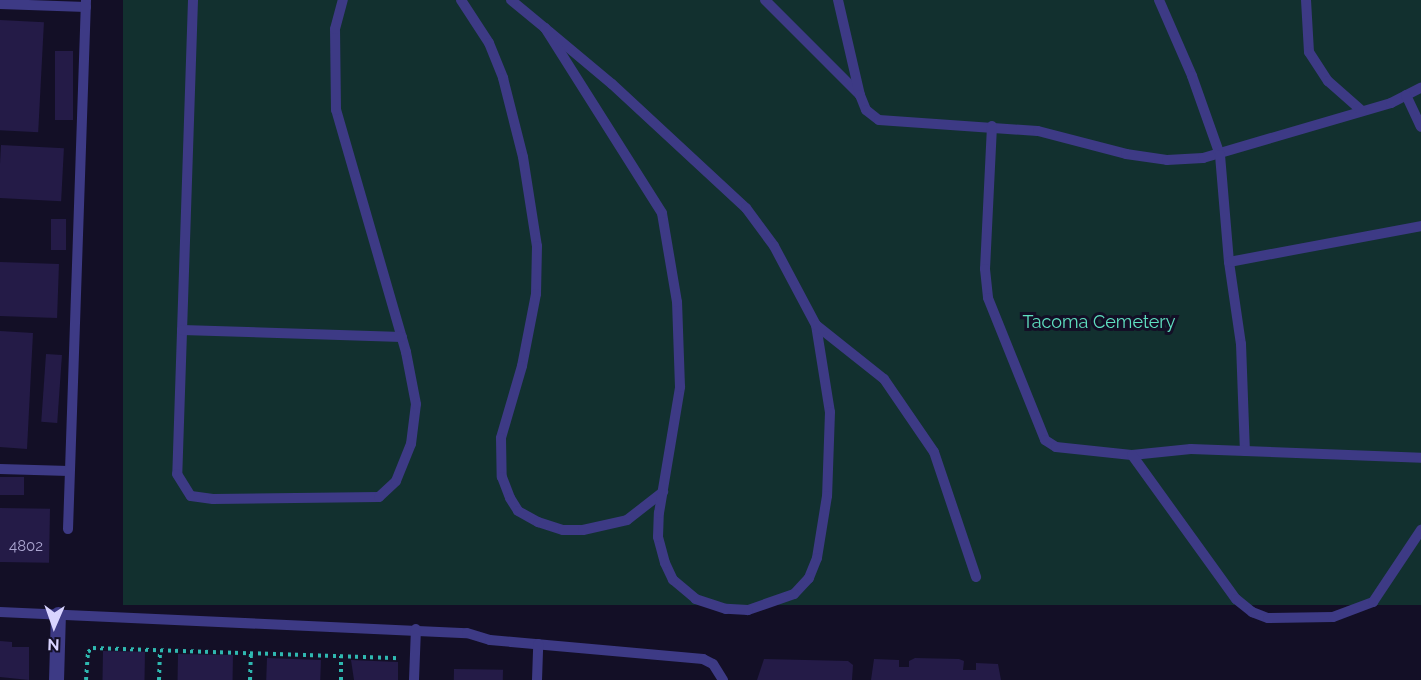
<!DOCTYPE html>
<style>
body{margin:0}
#map{position:relative;width:1421px;height:680px;overflow:hidden;background:#130f26;font-family:Raleway,sans-serif}
div>[style]{position:absolute}
.green>*{inset:0;background:#12302f;transform-origin:0 0}
.building>*{inset:0;background:#241b47;transform-origin:0 0}
.path>*{height:4px;margin-top:-2px;transform-origin:0;background:repeating-linear-gradient(90deg,#2fb8b0 0 3px,transparent 0 7.5px)}
.lane>*{height:10px;margin:-5px;padding:0 5px;transform-origin:5px;border-radius:5px;background:#3d3a85}
.street>*{height:15px;margin:-7.5px;padding:0 7.5px;transform-origin:7.5px;border-radius:7.5px;background:#3d3a85}
span{translate:-50% -50%;white-space:nowrap;text-align:center;line-height:1.15;-webkit-text-stroke:6px #130f26;paint-order:stroke}
.number-label{font-size:15px;color:#aca6d1}
.number-label span{-webkit-text-stroke-width:0}
.park-label{font-size:18px;color:#5fe0c0}
.north{position:absolute;left:24px;top:596px;width:60px;height:60px;-webkit-text-stroke:4px #130f26;paint-order:stroke;rotate:182deg;font-size:16px;font-weight:700;line-height:24px;text-align:center;color:#d9d4ff}
.north::after{content:'';display:block;margin:auto;width:21px;height:27px;background:#d9d4ff;clip-path:polygon(50% 0,100% 100%,50% 72%,0 100%)}
</style>
<div id="map">
<div class="green">
<div style="left:123px;top:0;width:1298px;height:605px"></div>
</div>
<div class="building">
<div style="left:0;top:20px;width:44px;height:110px;rotate:3deg"></div>
<div style="left:55px;top:51px;width:18px;height:69px"></div>
<div style="left:1px;top:145px;width:63px;height:53px;rotate:3deg"></div>
<div style="left:51px;top:219px;width:15px;height:31px"></div>
<div style="left:0;top:262px;width:59px;height:54px;rotate:2deg"></div>
<div style="clip-path:polygon(0 331px,33px 333px,27px 449px,0 447px)"></div>
<div style="left:46px;top:354px;width:16px;height:68px;rotate:4deg"></div>
<div style="left:0;top:477px;width:24px;height:18px"></div>
<div style="left:0;top:508px;width:50px;height:54px;rotate:1deg"></div>
<div style="clip-path:polygon(0 641px,12px 642px,12px 647px,29px 647px,29px 680px,0 677px)"></div>
<div style="left:103px;top:651px;width:42px;height:29px;rotate:1deg"></div>
<div style="left:178px;top:654px;width:55px;height:26px;rotate:1deg"></div>
<div style="left:267px;top:658px;width:54px;height:22px;rotate:2deg"></div>
<div style="clip-path:polygon(915px 658px,959px 659px,964px 661px,963px 670px,976px 670px,976px 663px,998px 664px,1001px 680px,871px 680px,874px 659px,899px 660px,899px 667px,909px 667px,909px 661px)"></div>
<div style="clip-path:polygon(764px 659px,848px 661px,853px 665px,852px 680px,757px 680px)"></div>
<div style="clip-path:polygon(351px 660px,398px 662px,398px 680px,354px 680px)"></div>
<div style="left:454px;top:669px;width:49px;height:11px;rotate:1deg"></div>
</div>
<div class="path">
<div style="left:86px;top:680px;width:28px;rotate:-86deg"></div>
<div style="left:88px;top:652px;width:6px;rotate:-39deg"></div>
<div style="left:93px;top:648px;width:307px;rotate:1.9deg"></div>
<div style="left:159px;top:680px;width:29px;rotate:-88deg"></div>
<div style="left:250px;top:680px;width:27px;rotate:-88deg"></div>
<div style="left:341px;top:680px;width:24px;rotate:-90deg"></div>
</div>
<div class="lane">
<div style="left:193px;top:0;width:474px;rotate:91.9deg"></div>
<div style="left:177px;top:474px;width:26px;rotate:58deg"></div>
<div style="left:191px;top:496px;width:22px;rotate:8deg"></div>
<div style="left:213px;top:499px;width:166px;rotate:-0.7deg"></div>
<div style="left:379px;top:497px;width:23px;rotate:-43deg"></div>
<div style="left:396px;top:481px;width:40px;rotate:-68deg"></div>
<div style="left:411px;top:444px;width:40px;rotate:-82.9deg"></div>
<div style="left:416px;top:404px;width:53px;rotate:-100.9deg"></div>
<div style="left:406px;top:352px;width:252px;rotate:-106.1deg"></div>
<div style="left:336px;top:110px;width:81px;rotate:-90.7deg"></div>
<div style="left:335px;top:29px;width:30px;rotate:-75deg"></div>
<div style="left:461px;top:0;width:51px;rotate:56.9deg"></div>
<div style="left:489px;top:43px;width:38px;rotate:68deg"></div>
<div style="left:503px;top:78px;width:81px;rotate:75.8deg"></div>
<div style="left:523px;top:157px;width:90px;rotate:81.1deg"></div>
<div style="left:537px;top:246px;width:48px;rotate:91.2deg"></div>
<div style="left:536px;top:294px;width:73px;rotate:101deg"></div>
<div style="left:522px;top:366px;width:75px;rotate:106.3deg"></div>
<div style="left:501px;top:438px;width:39px;rotate:89deg"></div>
<div style="left:502px;top:477px;width:22px;rotate:69deg"></div>
<div style="left:510px;top:498px;width:15px;rotate:58deg"></div>
<div style="left:518px;top:511px;width:23px;rotate:29deg"></div>
<div style="left:538px;top:522px;width:26px;rotate:18deg"></div>
<div style="left:563px;top:530px;width:20px"></div>
<div style="left:583px;top:530px;width:45px;rotate:-12.8deg"></div>
<div style="left:627px;top:520px;width:46px;rotate:-37.9deg"></div>
<div style="left:511px;top:0;width:44px;rotate:39.5deg"></div>
<div style="left:545px;top:28px;width:87px;rotate:39.9deg"></div>
<div style="left:612px;top:84px;width:183px;rotate:42.8deg"></div>
<div style="left:746px;top:208px;width:47px;rotate:53.6deg"></div>
<div style="left:774px;top:246px;width:89px;rotate:62deg"></div>
<div style="left:816px;top:325px;width:88px;rotate:80.9deg"></div>
<div style="left:830px;top:412px;width:84px;rotate:92deg"></div>
<div style="left:827px;top:496px;width:63px;rotate:99.2deg"></div>
<div style="left:817px;top:558px;width:22px;rotate:112deg"></div>
<div style="left:809px;top:578px;width:22px;rotate:133deg"></div>
<div style="left:794px;top:594px;width:49px;rotate:160.8deg"></div>
<div style="left:748px;top:610px;width:22px;rotate:-177deg"></div>
<div style="left:726px;top:609px;width:32px;rotate:-162deg"></div>
<div style="left:696px;top:599px;width:30px;rotate:-140deg"></div>
<div style="left:673px;top:580px;width:19px;rotate:-115deg"></div>
<div style="left:665px;top:563px;width:27px;rotate:-105deg"></div>
<div style="left:658px;top:537px;width:24px;rotate:-88deg"></div>
<div style="left:659px;top:513px;width:128px;rotate:-80.5deg"></div>
<div style="left:680px;top:387px;width:85px;rotate:-92deg"></div>
<div style="left:677px;top:302px;width:90px;rotate:-99.6deg"></div>
<div style="left:662px;top:213px;width:219px;rotate:-122.3deg"></div>
<div style="left:765px;top:0;width:134px;rotate:45deg"></div>
<div style="left:838px;top:0;width:98px;rotate:77deg"></div>
<div style="left:860px;top:95px;width:16px;rotate:68deg"></div>
<div style="left:866px;top:110px;width:16px;rotate:38deg"></div>
<div style="left:879px;top:120px;width:159px;rotate:4deg"></div>
<div style="left:1038px;top:131px;width:91px;rotate:14.6deg"></div>
<div style="left:1126px;top:154px;width:41px;rotate:8.3deg"></div>
<div style="left:1167px;top:160px;width:36px;rotate:-3deg"></div>
<div style="left:1203px;top:158px;width:196px;rotate:-16.3deg"></div>
<div style="left:1391px;top:103px;width:34px;rotate:-27deg"></div>
<div style="left:1159px;top:0;width:83px;rotate:66.5deg"></div>
<div style="left:1192px;top:76px;width:84px;rotate:70.5deg"></div>
<div style="left:1220px;top:155px;width:107px;rotate:85.2deg"></div>
<div style="left:1229px;top:262px;width:83px;rotate:81.7deg"></div>
<div style="left:1241px;top:344px;width:107px;rotate:87.9deg"></div>
<div style="left:1306px;top:0;width:52px;rotate:86.7deg"></div>
<div style="left:1309px;top:52px;width:35px;rotate:57deg"></div>
<div style="left:1328px;top:81px;width:45px;rotate:41.4deg"></div>
<div style="left:0;top:4px;width:86px;rotate:2deg"></div>
<div style="left:1406px;top:95px;width:35px;rotate:65deg"></div>
<div style="left:992px;top:126px;width:143px;rotate:92.8deg"></div>
<div style="left:985px;top:269px;width:29px;rotate:84deg"></div>
<div style="left:988px;top:298px;width:153px;rotate:68.1deg"></div>
<div style="left:1045px;top:440px;width:13px;rotate:32deg"></div>
<div style="left:1056px;top:447px;width:76px;rotate:6deg"></div>
<div style="left:1132px;top:455px;width:59px;rotate:-5.8deg"></div>
<div style="left:1191px;top:449px;width:230px;rotate:2.2deg"></div>
<div style="left:1229px;top:262px;width:195px;rotate:-10.6deg"></div>
<div style="left:816px;top:325px;width:87px;rotate:38.5deg"></div>
<div style="left:884px;top:379px;width:88px;rotate:55.6deg"></div>
<div style="left:934px;top:452px;width:132px;rotate:71.4deg"></div>
<div style="left:182px;top:330px;width:220px;rotate:1.8deg"></div>
<div style="left:1132px;top:455px;width:178px;rotate:54.2deg"></div>
<div style="left:1236px;top:599px;width:21px;rotate:39deg"></div>
<div style="left:1252px;top:612px;width:17px;rotate:21deg"></div>
<div style="left:1268px;top:618px;width:65px;rotate:-0.9deg"></div>
<div style="left:1333px;top:617px;width:43px;rotate:-20.6deg"></div>
<div style="left:1373px;top:602px;width:87px;rotate:-56.3deg"></div>
<div style="left:0;top:469px;width:69px;rotate:1.7deg"></div>
<div style="left:68px;top:529px;width:529px;rotate:-88.05deg"></div>
<div style="left:0;top:612px;width:467px;rotate:2.6deg"></div>
<div style="left:467px;top:633px;width:24px;rotate:17deg"></div>
<div style="left:490px;top:640px;width:214px;rotate:5.1deg"></div>
<div style="left:703px;top:659px;width:11px;rotate:27deg"></div>
<div style="left:713px;top:664px;width:19px;rotate:58deg"></div>
<div style="left:414px;top:680px;width:51px;rotate:-87.8deg"></div>
<div style="left:537px;top:680px;width:36px;rotate:-88deg"></div>
</div>
<div class="street">
<div style="left:56px;top:680px;width:66px;rotate:-88.3deg"></div>
</div>
<div class="number-label">
<span style="left:26px;top:547px">4802</span>
</div>
<div class="park-label">
<span style="left:1099px;top:322px">Tacoma Cemetery</span>
</div>
<div class="north">N</div>
</div>
